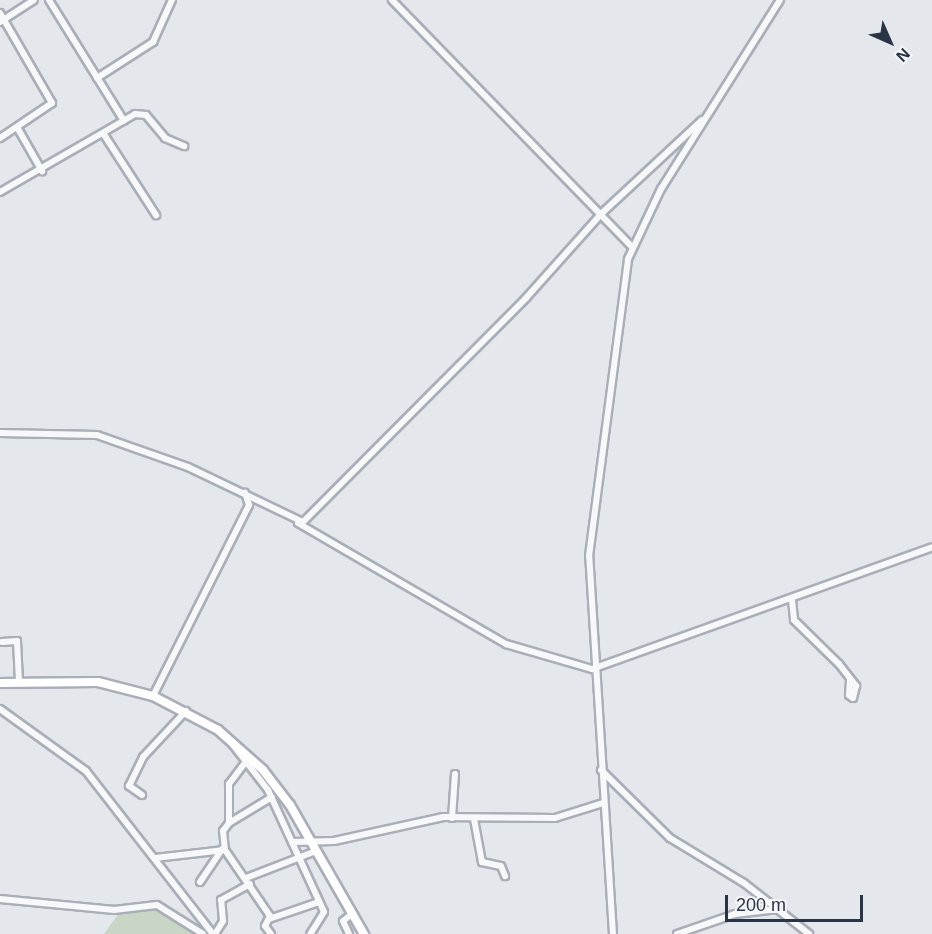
<!DOCTYPE html>
<style>
body{margin:0}
#map{position:relative;width:932px;height:934px;overflow:hidden;background:#e4e7ec;font-family:Helvetica,sans-serif}
div>[style]{position:absolute}
.green>*{inset:0;background:#c9d6c5}
.roads{filter:drop-shadow(2px 0 #a9aeb7) drop-shadow(-2px 0 #a9aeb7) drop-shadow(0 2px #a9aeb7) drop-shadow(0 -2px #a9aeb7)}
.minor>*{height:6px;margin:-3px;padding:0 3px;transform-origin:3px;border-radius:3px;background:#f7f8fa}
.major>*{height:8px;margin:-4px;padding:0 4px;transform-origin:4px;border-radius:4px;background:#fff}
span{translate:-50% -50%;white-space:nowrap;text-align:center;line-height:1.15;-webkit-text-stroke:5px #f4f6f9;paint-order:stroke}
.north{position:absolute;left:860px;top:12px;width:60px;height:60px;-webkit-text-stroke:4px #f4f6f9;paint-order:stroke;rotate:135deg;font-size:16px;font-weight:700;line-height:24px;text-align:center;color:#2b3445}
.north::after{content:'';display:block;margin:auto;width:21px;height:27px;background:#2b3445;clip-path:polygon(50% 0,100% 100%,50% 72%,0 100%)}
.scale{position:absolute;left:725px;top:895px;width:138px;height:27px;box-sizing:border-box;border:3px solid #2b3445;border-top:0;padding-left:8px;font-size:18px;line-height:21px;white-space:nowrap;color:#2b3445;-webkit-text-stroke:4px #f4f6f9;paint-order:stroke}
</style>
<div id="map">
<div class="green">
<div style="clip-path:polygon(160px 908px,197px 934px,104px 934px,119px 913px)"></div>
</div>
<div class="roads">
<div class="minor">
<div style="left:49px;top:0;width:142px;rotate:58.2deg"></div>
<div style="left:392px;top:0;width:343px;rotate:45.8deg"></div>
<div style="left:0;top:13px;width:104px;rotate:60deg"></div>
<div style="left:52px;top:103px;width:63px;rotate:146.1deg"></div>
<div style="left:0;top:22px;width:40px;rotate:-32.9deg"></div>
<div style="left:97px;top:78px;width:67px;rotate:-32.7deg"></div>
<div style="left:153px;top:42px;width:46px;rotate:-65.7deg"></div>
<div style="left:17px;top:127px;width:51px;rotate:60.4deg"></div>
<div style="left:103px;top:133px;width:98px;rotate:57.1deg"></div>
<div style="left:0;top:192px;width:156px;rotate:-30deg"></div>
<div style="left:135px;top:114px;width:11px;rotate:5deg"></div>
<div style="left:146px;top:115px;width:30px;rotate:50deg"></div>
<div style="left:165px;top:138px;width:21px;rotate:23deg"></div>
<div style="left:0;top:433px;width:97px;rotate:1.2deg"></div>
<div style="left:97px;top:435px;width:96px;rotate:19.4deg"></div>
<div style="left:188px;top:467px;width:127px;rotate:25.6deg"></div>
<div style="left:303px;top:522px;width:316px;rotate:-45.1deg"></div>
<div style="left:526px;top:298px;width:113px;rotate:-48.2deg"></div>
<div style="left:601px;top:214px;width:138px;rotate:-42.9deg"></div>
<div style="left:298px;top:523px;width:241px;rotate:30.2deg"></div>
<div style="left:506px;top:644px;width:90px;rotate:16.2deg"></div>
<div style="left:592px;top:669px;width:361px;rotate:-19.7deg"></div>
<div style="left:792px;top:600px;width:20px;rotate:84deg"></div>
<div style="left:794px;top:620px;width:63px;rotate:44.4deg"></div>
<div style="left:839px;top:664px;width:28px;rotate:52deg"></div>
<div style="left:856px;top:686px;width:12px;rotate:104deg"></div>
<div style="left:853px;top:698px;width:5px;rotate:-143deg"></div>
<div style="left:849px;top:695px;width:16px;rotate:-86deg"></div>
<div style="left:2px;top:642px;width:15px;rotate:-4deg"></div>
<div style="left:17px;top:641px;width:41px;rotate:87.2deg"></div>
<div style="left:153px;top:696px;width:214px;rotate:-63.3deg"></div>
<div style="left:249px;top:505px;width:13px;rotate:-108deg"></div>
<div style="left:0;top:709px;width:106px;rotate:35.8deg"></div>
<div style="left:86px;top:771px;width:207px;rotate:52.1deg"></div>
<div style="left:233px;top:745px;width:57px;rotate:52.1deg"></div>
<div style="left:268px;top:790px;width:134px;rotate:65.3deg"></div>
<div style="left:324px;top:912px;width:26px;rotate:122deg"></div>
<div style="left:601px;top:770px;width:97px;rotate:44.6deg"></div>
<div style="left:670px;top:838px;width:87px;rotate:31.3deg"></div>
<div style="left:744px;top:883px;width:83px;rotate:38.1deg"></div>
<div style="left:142px;top:795px;width:16px;rotate:-145deg"></div>
<div style="left:129px;top:786px;width:32px;rotate:-64deg"></div>
<div style="left:143px;top:757px;width:63px;rotate:-46.9deg"></div>
<div style="left:452px;top:818px;width:44px;rotate:-86.1deg"></div>
<div style="left:474px;top:819px;width:44px;rotate:79.5deg"></div>
<div style="left:482px;top:862px;width:19px;rotate:12deg"></div>
<div style="left:501px;top:866px;width:11px;rotate:68deg"></div>
<div style="left:229px;top:823px;width:39px;rotate:-90deg"></div>
<div style="left:229px;top:784px;width:26px;rotate:-53deg"></div>
<div style="left:292px;top:842px;width:42px;rotate:-1.4deg"></div>
<div style="left:334px;top:841px;width:112px;rotate:-12.4deg"></div>
<div style="left:443px;top:817px;width:112px;rotate:0.5deg"></div>
<div style="left:555px;top:818px;width:50px;rotate:-17.4deg"></div>
<div style="left:225px;top:850px;width:19px;rotate:-96deg"></div>
<div style="left:223px;top:831px;width:10px;rotate:-53deg"></div>
<div style="left:229px;top:823px;width:50px;rotate:-31.2deg"></div>
<div style="left:155px;top:858px;width:70px;rotate:-6.5deg"></div>
<div style="left:225px;top:850px;width:80px;rotate:55.7deg"></div>
<div style="left:270px;top:916px;width:11px;rotate:117deg"></div>
<div style="left:265px;top:926px;width:10px;rotate:53deg"></div>
<div style="left:246px;top:878px;width:75px;rotate:-21.1deg"></div>
<div style="left:200px;top:882px;width:40px;rotate:-56deg"></div>
<div style="left:0;top:899px;width:115px;rotate:5.5deg"></div>
<div style="left:114px;top:910px;width:43px;rotate:-6.6deg"></div>
<div style="left:157px;top:905px;width:54px;rotate:32.2deg"></div>
<div style="left:269px;top:919px;width:53px;rotate:-18.8deg"></div>
<div style="left:215px;top:934px;width:15px;rotate:-58deg"></div>
<div style="left:223px;top:921px;width:21px;rotate:-95deg"></div>
<div style="left:221px;top:900px;width:33px;rotate:-29deg"></div>
<div style="left:349px;top:934px;width:14px;rotate:-115deg"></div>
<div style="left:343px;top:921px;width:11px;rotate:-38deg"></div>
<div style="left:613px;top:934px;width:379px;rotate:-93.6deg"></div>
<div style="left:589px;top:556px;width:300px;rotate:-82.5deg"></div>
<div style="left:628px;top:259px;width:77px;rotate:-64.8deg"></div>
<div style="left:661px;top:189px;width:223px;rotate:-57.8deg"></div>
<div style="left:677px;top:934px;width:61px;rotate:-19deg"></div>
<div style="left:735px;top:914px;width:43px;rotate:-6.6deg"></div>
</div>
<div class="major">
<div style="left:0;top:683px;width:98px;rotate:-0.6deg"></div>
<div style="left:98px;top:682px;width:57px;rotate:14.3deg"></div>
<div style="left:153px;top:696px;width:73px;rotate:27.6deg"></div>
<div style="left:218px;top:730px;width:60px;rotate:41.6deg"></div>
<div style="left:263px;top:770px;width:44px;rotate:52.4deg"></div>
<div style="left:290px;top:805px;width:149px;rotate:60.2deg"></div>
</div>
</div>
<div class="north">N</div>
<div class="scale">200 m</div>
</div>
